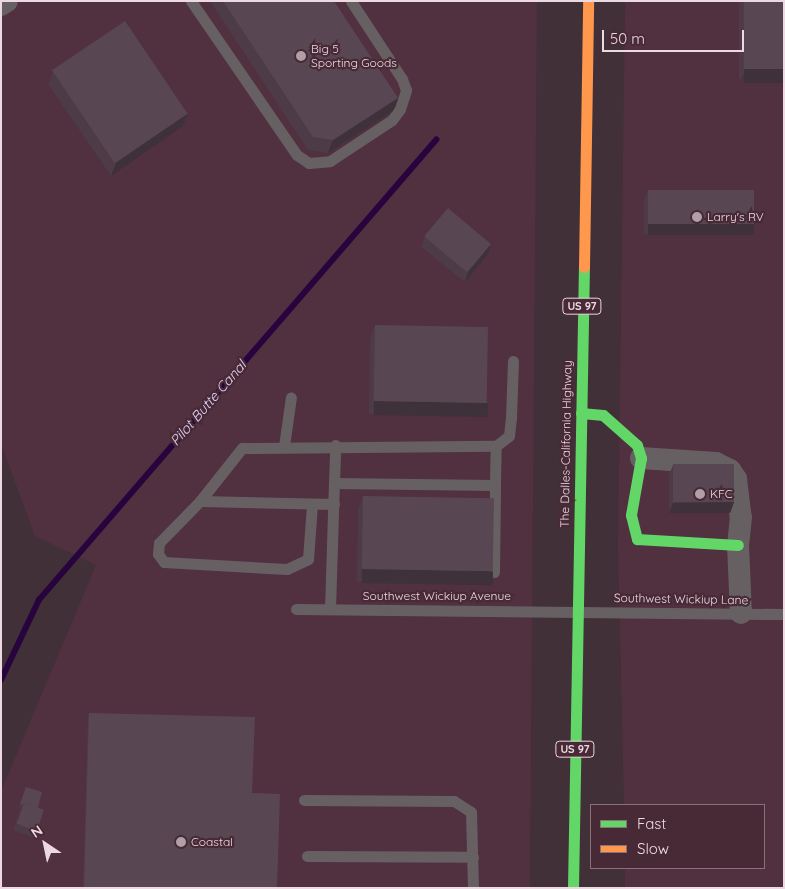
<!DOCTYPE html>
<style>
body{margin:0}
#map{position:relative;width:785px;height:889px;overflow:hidden;background:#413037;font-family:Quicksand,sans-serif}
div>[style]{position:absolute}
.built>*{inset:0;background:#51303f}
.stream>*{height:5.5px;margin:-2.75px;padding:0 2.75px;transform-origin:2.75px;border-radius:2.75px;background:#27043d}
.lane>*{height:11px;margin:-5.5px;padding:0 5.5px;transform-origin:5.5px;border-radius:5.5px;background:#676062}
.street>*{height:22px;margin:-11px;padding:0 11px;transform-origin:11px;border-radius:11px;background:#676062}
.fast>*{height:11px;margin:-5.5px;padding:0 5.5px;transform-origin:5.5px;border-radius:5.5px;background:#63d668}
.slow>*{height:11px;margin:-5.5px;padding:0 5.5px;transform-origin:5.5px;border-radius:5.5px;background:#ff974d}
.wall>*{inset:0;background:#4d3c47}
.shaded-wall>*{inset:0;background:#3e313a;transform-origin:0 0}
.building>*{inset:0;background:#594653;transform-origin:0 0}
.dots>*{width:14px;height:14px;translate:-50% -50%;box-sizing:border-box;border:2px solid #472a36;border-radius:50%}
span{translate:-50% -50%;white-space:nowrap;text-align:center;line-height:1.15;-webkit-text-stroke:4.5px #472a36;paint-order:stroke}
.shield-label span{padding:1px 4px;background:#472a36;border:1px solid;border-radius:4px;-webkit-text-stroke-width:0}
.shield-label{font-size:11px;color:#edd9e1;font-weight:700}
.poi-label{font-size:12px;color:#edd9e1}
.left{translate:0 -50%;text-align:left}
.street-label{font-size:12px;color:#edd9e1}
.water-label{font-size:14px;color:#e2d0f7;font-style:italic}
.frame{position:absolute;inset:0;border:2px solid #edd9e1;pointer-events:none}
.legend{position:absolute;left:590px;top:804px;width:175px;height:65px;box-sizing:border-box;background:#472a36;border:1px solid #89707a;margin:0;padding:6px 9px;list-style:none;font-size:15px;color:#edd9e1}
.legend li{display:flex;align-items:center;gap:10px;height:25px}
.legend b{width:25px;border:1px solid #89707a}
.north{position:absolute;left:20px;top:819px;width:50px;height:50px;-webkit-text-stroke:4px #472a36;paint-order:stroke;rotate:326deg;font-size:14px;font-weight:700;line-height:20px;text-align:center;color:#edd9e1}
.north::after{content:'';display:block;margin:auto;width:18px;height:22px;background:#edd9e1;clip-path:polygon(50% 0,100% 100%,50% 72%,0 100%)}
.scale{position:absolute;left:602px;top:30px;width:142px;height:22px;box-sizing:border-box;border:2px solid #edd9e1;border-top:0;padding-left:6px;font-size:15px;line-height:18px;white-space:nowrap;color:#edd9e1;-webkit-text-stroke:4px #472a36;paint-order:stroke}
</style>
<div id="map">
<div class="built">
<div style="clip-path:polygon(1px 1px,537px 1px,530px 888px,1px 888px,1px 791px,96px 565px,35px 536px,1px 444px)"></div>
<div style="clip-path:polygon(625px 1px,784px 1px,784px 888px,625px 888px,625px 868px,764px 868px,764px 805px,624px 805px,618px 545px)"></div>
</div>
<div class="stream">
<div style="left:1px;top:680px;width:89px;rotate:-64.6deg"></div>
<div style="left:39px;top:600px;width:608px;rotate:-49.2deg"></div>
</div>
<div class="lane">
<div style="left:191px;top:1px;width:187px;rotate:55.5deg"></div>
<div style="left:297px;top:155px;width:14px;rotate:34deg"></div>
<div style="left:309px;top:163px;width:21px;rotate:-5deg"></div>
<div style="left:330px;top:161px;width:74px;rotate:-33.5deg"></div>
<div style="left:392px;top:120px;width:14px;rotate:-54deg"></div>
<div style="left:400px;top:109px;width:20px;rotate:-72deg"></div>
<div style="left:406px;top:90px;width:12px;rotate:-110deg"></div>
<div style="left:402px;top:79px;width:93px;rotate:-123.2deg"></div>
<div style="left:284px;top:446px;width:49px;rotate:-81.9deg"></div>
<div style="left:334px;top:483px;width:38px;rotate:-88deg"></div>
<div style="left:203px;top:498px;width:63px;rotate:134.4deg"></div>
<div style="left:159px;top:543px;width:11px;rotate:95deg"></div>
<div style="left:158px;top:554px;width:10px;rotate:53deg"></div>
<div style="left:164px;top:562px;width:123px;rotate:3.3deg"></div>
<div style="left:287px;top:569px;width:23px;rotate:-25deg"></div>
<div style="left:308px;top:559px;width:55px;rotate:-85.8deg"></div>
<div style="left:334px;top:504px;width:134px;rotate:-178.7deg"></div>
<div style="left:200px;top:501px;width:68px;rotate:-51.6deg"></div>
<div style="left:242px;top:448px;width:254px;rotate:-0.5deg"></div>
<div style="left:494px;top:572px;width:87px;rotate:-89.3deg"></div>
<div style="left:296px;top:609px;width:488px;rotate:0.6deg"></div>
<div style="left:330px;top:609px;width:126px;rotate:-88.2deg"></div>
<div style="left:334px;top:483px;width:161px;rotate:0.7deg"></div>
<div style="left:495px;top:485px;width:39px;rotate:-89deg"></div>
<div style="left:496px;top:446px;width:16px;rotate:-38deg"></div>
<div style="left:509px;top:436px;width:18px;rotate:-84deg"></div>
<div style="left:511px;top:418px;width:57px;rotate:-88deg"></div>
<div style="left:304px;top:800px;width:150px;rotate:0.4deg"></div>
<div style="left:454px;top:801px;width:20px;rotate:33deg"></div>
<div style="left:471px;top:812px;width:76px;rotate:88.5deg"></div>
<div style="left:307px;top:856px;width:166px;rotate:0.3deg"></div>
</div>
<div class="street">
<div style="left:1px;top:5px;width:7px;rotate:-34deg"></div>
<div style="left:641px;top:458px;width:75px;rotate:3.8deg"></div>
<div style="left:716px;top:463px;width:16px;rotate:27deg"></div>
<div style="left:730px;top:470px;width:11px;rotate:56deg"></div>
<div style="left:736px;top:479px;width:38px;rotate:83deg"></div>
<div style="left:741px;top:517px;width:28px;rotate:96deg"></div>
<div style="left:738px;top:545px;width:68px;rotate:87.5deg"></div>
</div>
<div class="fast">
<div style="left:581px;top:413px;width:22px;rotate:5deg"></div>
<div style="left:603px;top:415px;width:45px;rotate:41.4deg"></div>
<div style="left:637px;top:445px;width:14px;rotate:73deg"></div>
<div style="left:641px;top:458px;width:58px;rotate:100deg"></div>
<div style="left:631px;top:515px;width:25px;rotate:76deg"></div>
<div style="left:637px;top:539px;width:101px;rotate:3.4deg"></div>
<div style="left:573px;top:888px;width:621px;rotate:-88.99deg"></div>
</div>
<div class="slow">
<div style="left:584px;top:267px;width:266px;rotate:-89.1deg"></div>
</div>
<div class="wall">
<div style="clip-path:polygon(210px 1px,334px 1px,393px 111px,328px 153px,308px 150px)"></div>
<div style="clip-path:polygon(739px 1px,784px 1px,739px 82px)"></div>
<div style="clip-path:polygon(53px 71px,188px 113px,183px 126px,111px 176px,48px 84px)"></div>
<div style="clip-path:polygon(648px 190px,754px 224px,751px 234px,644px 234px,644px 200px)"></div>
<div style="clip-path:polygon(425px 237px,491px 244px,488px 254px,465px 282px,421px 247px)"></div>
<div style="clip-path:polygon(375px 325px,488px 402px,483px 415px,369px 414px,370px 338px)"></div>
<div style="clip-path:polygon(673px 465px,734px 502px,730px 513px,669px 513px,669px 475px)"></div>
<div style="clip-path:polygon(363px 496px,489px 584px,357px 582px,358px 509px)"></div>
<div style="clip-path:polygon(89px 713px,252px 793px,277px 888px,83px 888px,88px 716px)"></div>
<div style="clip-path:polygon(26px 787px,38px 808px,44px 810px,34px 838px,13px 830px,21px 808px,19px 807px)"></div>
</div>
<div class="shaded-wall">
<div style="left:744px;top:69px;width:40px;height:14px"></div>
<div style="clip-path:polygon(398px 98px,393px 111px,328px 153px,333px 140px)"></div>
<div style="clip-path:polygon(188px 113px,183px 126px,111px 176px,116px 163px)"></div>
<div style="left:648px;top:224px;width:106px;height:11px"></div>
<div style="clip-path:polygon(491px 244px,488px 254px,465px 282px,468px 272px)"></div>
<div style="left:374px;top:401px;width:114px;height:14px;rotate:1deg"></div>
<div style="clip-path:polygon(734px 502px,730px 513px,669px 513px,673px 503px)"></div>
<div style="left:362px;top:569px;width:131px;height:14px;rotate:1deg"></div>
</div>
<div class="building">
<div style="clip-path:polygon(223px 1px,334px 1px,398px 98px,333px 140px,313px 137px)"></div>
<div style="left:744px;top:1px;width:40px;height:68px"></div>
<div style="left:125px;top:21px;width:112px;height:88px;rotate:56deg"></div>
<div style="left:648px;top:190px;width:106px;height:34px"></div>
<div style="left:448px;top:208px;width:56px;height:37px;rotate:40deg"></div>
<div style="left:375px;top:325px;width:113px;height:76px;rotate:1deg"></div>
<div style="left:734px;top:464px;width:38px;height:61px;rotate:90deg"></div>
<div style="left:363px;top:496px;width:131px;height:73px;rotate:1deg"></div>
<div style="clip-path:polygon(89px 713px,255px 717px,252px 793px,280px 794px,277px 888px,84px 888px)"></div>
<div style="clip-path:polygon(26px 787px,42px 792px,38px 808px,24px 803px,23px 804px,20px 804px)"></div>
<div style="left:24px;top:803px;width:21px;height:22px;rotate:19deg"></div>
</div>
<div class="dots">
<div style="left:301px;top:56px;background:#b19ea6"></div>
<div style="left:697px;top:217px;background:#b19ea6"></div>
<div style="left:700px;top:494px;background:#b19ea6"></div>
<div style="left:181px;top:842px;background:#b19ea6"></div>
</div>
<div class="shield-label">
<span style="left:582px;top:306px">US 97</span>
<span style="left:575px;top:749px">US 97</span>
</div>
<div class="poi-label">
<span class="left" style="left:311px;top:56px">Big 5<br>Sporting Goods</span>
<span class="left" style="left:707px;top:217px">Larry's RV</span>
<span class="left" style="left:710px;top:494px">KFC</span>
<span class="left" style="left:191px;top:842px">Coastal</span>
</div>
<div class="street-label">
<span style="left:566px;top:444px;rotate:-89deg">The Dalles-California Highway</span>
<span style="left:437px;top:596px">Southwest Wickiup Avenue</span>
<span style="left:681px;top:599px;rotate:1deg">Southwest Wickiup Lane</span>
</div>
<div class="water-label">
<span style="left:208px;top:403px;rotate:-49deg">Pilot Butte Canal</span>
</div>
<div class="frame"></div>
<ul class="legend">
<li><b style="height:6px;background:#63d668"></b>Fast</li>
<li><b style="height:6px;background:#ff974d"></b>Slow</li>
</ul>
<div class="north">N</div>
<div class="scale">50 m</div>
</div>
